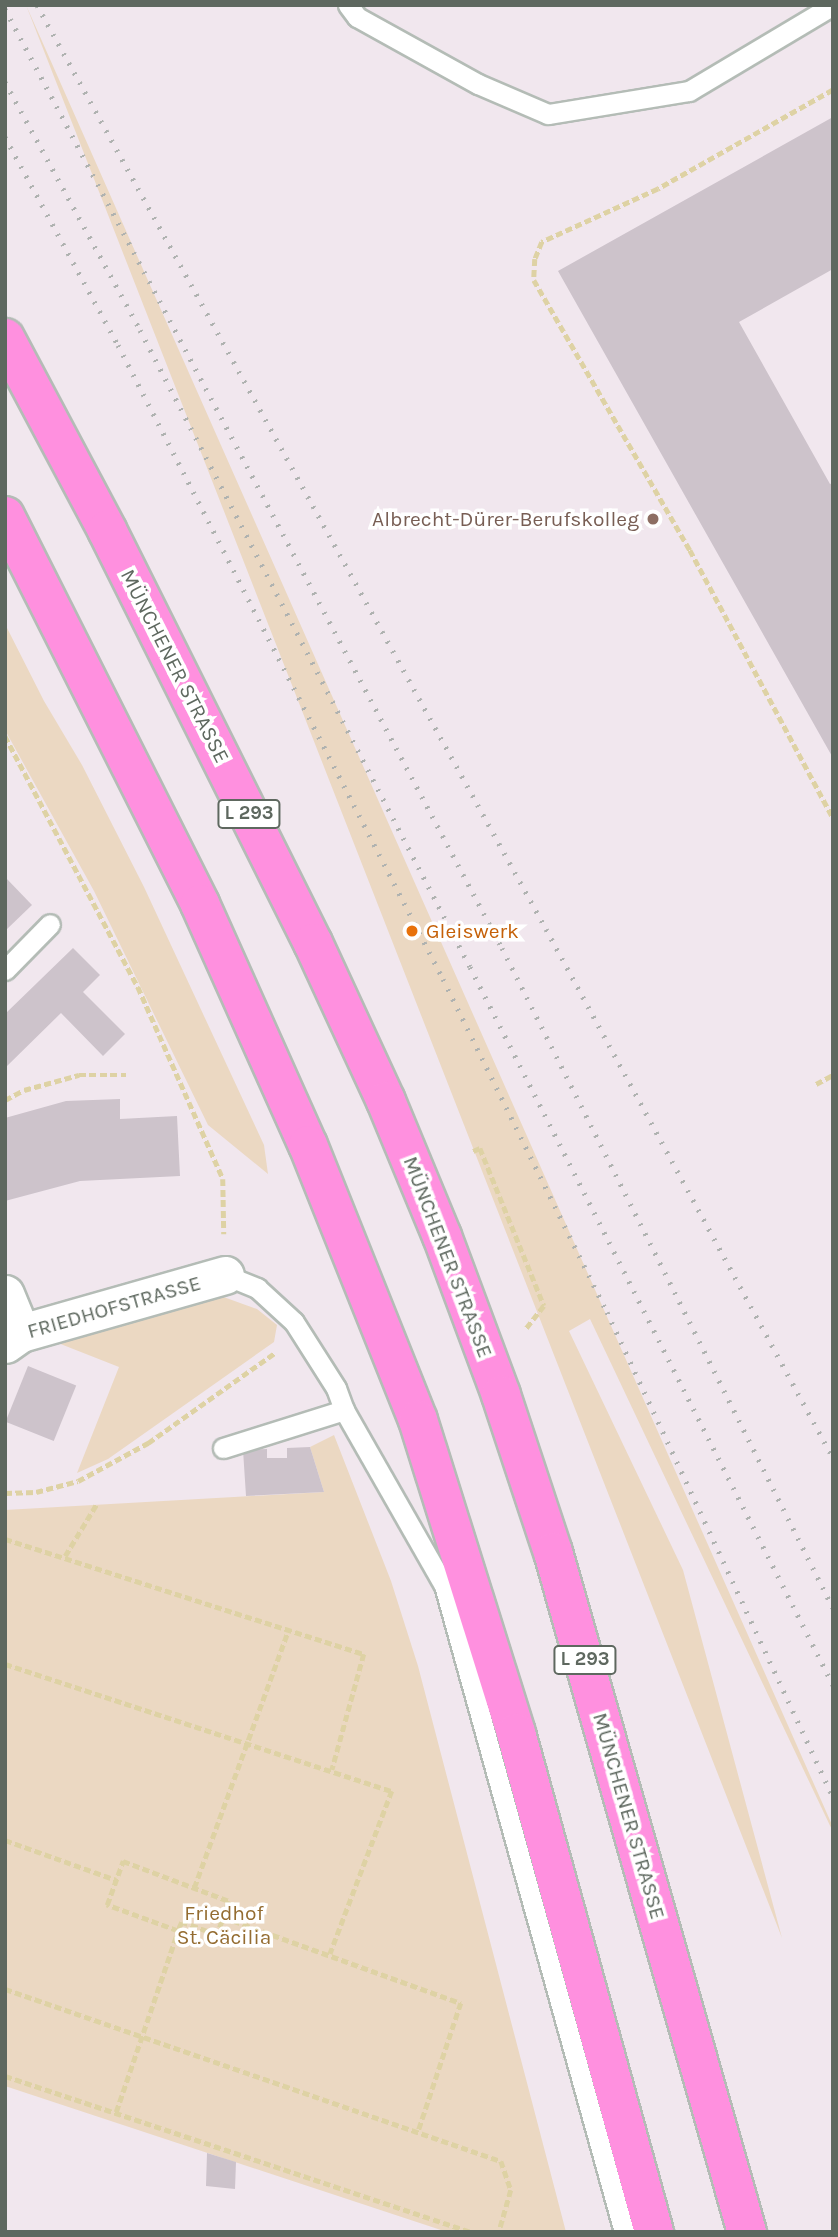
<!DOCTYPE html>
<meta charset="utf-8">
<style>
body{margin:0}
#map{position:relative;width:838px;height:2237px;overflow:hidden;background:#f1e7ee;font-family:Karla,sans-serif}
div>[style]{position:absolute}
.green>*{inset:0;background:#ebd8c2}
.building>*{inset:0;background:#cdc3cb;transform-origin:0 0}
.path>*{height:4.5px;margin-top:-2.25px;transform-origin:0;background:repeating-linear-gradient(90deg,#ded2a4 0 7px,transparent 0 10.5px)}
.roads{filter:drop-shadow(2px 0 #b4bcb6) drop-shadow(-2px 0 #b4bcb6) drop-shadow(0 2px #b4bcb6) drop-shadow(0 -2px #b4bcb6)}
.lane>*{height:19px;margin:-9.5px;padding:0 9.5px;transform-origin:9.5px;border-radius:9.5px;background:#fff}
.street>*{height:37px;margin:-18.5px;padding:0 18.5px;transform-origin:18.5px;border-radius:18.5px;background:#fff}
.highway>*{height:38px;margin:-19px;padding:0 19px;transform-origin:19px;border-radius:19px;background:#ff90df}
.rail>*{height:5px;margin-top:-2.5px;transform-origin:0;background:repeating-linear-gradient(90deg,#afb2b0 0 2px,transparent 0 11px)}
.dots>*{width:19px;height:19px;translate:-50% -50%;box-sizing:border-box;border:4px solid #fff;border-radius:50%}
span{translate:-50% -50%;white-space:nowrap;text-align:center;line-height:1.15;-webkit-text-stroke:7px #fff;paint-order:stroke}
.shield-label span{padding:2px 5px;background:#fff;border:2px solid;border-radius:5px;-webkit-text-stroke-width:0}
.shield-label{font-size:19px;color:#5e685f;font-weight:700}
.education-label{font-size:21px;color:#785e54}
.right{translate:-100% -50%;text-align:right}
.street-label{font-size:21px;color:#5e685f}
.food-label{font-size:21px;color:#c56008}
.left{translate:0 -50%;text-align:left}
.park-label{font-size:21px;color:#946c31}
.frame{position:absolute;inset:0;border:7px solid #5e685f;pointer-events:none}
</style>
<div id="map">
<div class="green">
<div style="clip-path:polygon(26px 5px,833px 1827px,833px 1832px,590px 1319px,569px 1331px,683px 1570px,782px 1938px)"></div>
<div style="clip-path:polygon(5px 624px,44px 701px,82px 765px,144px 887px,264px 1145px,268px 1174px,208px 1125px,94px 891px,5px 730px)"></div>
<div style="clip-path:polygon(218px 1295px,257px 1309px,277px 1325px,274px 1342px,108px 1459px,77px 1473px,119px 1367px,58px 1343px,61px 1332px)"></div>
<div style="clip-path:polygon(334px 1435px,391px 1581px,418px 1666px,566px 2232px,447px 2232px,5px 2086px,5px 1510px,324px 1492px,310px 1447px)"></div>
</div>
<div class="building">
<div style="clip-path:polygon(833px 117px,833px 269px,739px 322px,830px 484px,833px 483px,833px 758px,558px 271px)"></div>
<div style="clip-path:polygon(5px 877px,32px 905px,5px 931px)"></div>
<div style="clip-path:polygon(73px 948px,100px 975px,83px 992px,125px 1034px,103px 1056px,61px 1013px,5px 1068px,5px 1014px)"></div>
<div style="clip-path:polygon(120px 1099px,120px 1119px,177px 1116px,180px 1176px,80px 1181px,5px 1201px,5px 1118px,66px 1101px)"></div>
<div style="left:28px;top:1366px;width:52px;height:60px;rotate:22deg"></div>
<div style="clip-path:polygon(310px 1447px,324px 1492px,246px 1496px,243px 1450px,267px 1449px,267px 1458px,287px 1458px,287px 1448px)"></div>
<div style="clip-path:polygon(207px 2153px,236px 2162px,235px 2189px,206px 2186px)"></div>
</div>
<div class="path">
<div style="left:833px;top:90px;width:201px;rotate:150.5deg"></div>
<div style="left:658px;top:189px;width:128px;rotate:155.4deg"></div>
<div style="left:542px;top:242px;width:18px;rotate:112deg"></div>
<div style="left:535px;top:259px;width:21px;rotate:93deg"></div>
<div style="left:534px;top:280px;width:312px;rotate:60deg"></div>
<div style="left:690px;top:550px;width:304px;rotate:61.9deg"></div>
<div style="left:5px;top:736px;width:284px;rotate:62.1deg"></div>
<div style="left:138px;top:987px;width:210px;rotate:66.1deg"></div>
<div style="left:223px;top:1179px;width:55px;rotate:89deg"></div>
<div style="left:816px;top:1084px;width:19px;rotate:-28deg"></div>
<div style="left:5px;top:1100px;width:21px;rotate:-28deg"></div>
<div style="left:24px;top:1090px;width:57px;rotate:-15.3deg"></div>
<div style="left:79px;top:1075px;width:47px"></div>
<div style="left:473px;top:1151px;width:8px;rotate:-23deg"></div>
<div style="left:480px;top:1148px;width:170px;rotate:67.9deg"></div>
<div style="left:544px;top:1306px;width:31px;rotate:128deg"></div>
<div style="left:5px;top:1493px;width:31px;rotate:-2deg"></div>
<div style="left:36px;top:1492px;width:43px;rotate:-14.7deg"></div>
<div style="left:78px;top:1481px;width:80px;rotate:-28.5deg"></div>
<div style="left:148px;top:1443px;width:157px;rotate:-35.4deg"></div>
<div style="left:5px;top:1539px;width:377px;rotate:17.8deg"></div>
<div style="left:364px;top:1654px;width:120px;rotate:105.4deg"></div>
<div style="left:65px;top:1556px;width:60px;rotate:-58.7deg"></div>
<div style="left:5px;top:1664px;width:407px;rotate:18.2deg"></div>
<div style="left:392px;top:1791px;width:174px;rotate:110.8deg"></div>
<div style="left:5px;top:1840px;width:118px;rotate:19.8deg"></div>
<div style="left:123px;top:1861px;width:113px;rotate:20.7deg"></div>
<div style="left:229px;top:1901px;width:36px;rotate:109deg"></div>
<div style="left:217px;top:1935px;width:37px;rotate:-160deg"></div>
<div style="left:182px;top:1922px;width:10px;rotate:114deg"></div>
<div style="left:178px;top:1931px;width:76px;rotate:-159.9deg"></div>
<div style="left:107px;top:1905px;width:47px;rotate:-70deg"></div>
<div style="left:194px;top:1888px;width:276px;rotate:-69.9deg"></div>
<div style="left:223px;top:1917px;width:253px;rotate:19.9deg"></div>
<div style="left:461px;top:2003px;width:136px;rotate:108.4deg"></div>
<div style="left:5px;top:1989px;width:525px;rotate:19.13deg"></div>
<div style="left:501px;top:2161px;width:31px;rotate:71deg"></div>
<div style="left:511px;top:2190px;width:44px;rotate:105.9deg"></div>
<div style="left:5px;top:2076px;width:491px;rotate:18.5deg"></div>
<div style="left:116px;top:2112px;width:191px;rotate:-71.1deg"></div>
</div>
<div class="roads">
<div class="lane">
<div style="left:348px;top:5px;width:15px;rotate:53deg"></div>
<div style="left:357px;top:17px;width:138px;rotate:29deg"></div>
<div style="left:478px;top:84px;width:76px;rotate:23.2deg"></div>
<div style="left:548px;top:114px;width:143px;rotate:-9.3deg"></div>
<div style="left:689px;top:91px;width:168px;rotate:-30.8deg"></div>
<div style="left:5px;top:970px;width:64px;rotate:-45.6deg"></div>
<div style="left:225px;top:1275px;width:35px;rotate:22deg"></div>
<div style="left:257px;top:1288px;width:50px;rotate:42.6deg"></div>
<div style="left:294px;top:1322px;width:78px;rotate:57.5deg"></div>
<div style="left:336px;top:1388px;width:23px;rotate:70deg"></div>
<div style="left:344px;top:1410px;width:202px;rotate:60.3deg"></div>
<div style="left:444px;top:1585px;width:672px;rotate:74.45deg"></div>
<div style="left:223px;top:1448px;width:127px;rotate:-17.4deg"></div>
</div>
<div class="street">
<div style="left:5px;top:1294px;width:42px;rotate:67.7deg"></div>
<div style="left:5px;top:1344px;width:19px;rotate:-35deg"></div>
<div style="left:21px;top:1333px;width:212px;rotate:-15.9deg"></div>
</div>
<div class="highway">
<div style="left:5px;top:338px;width:217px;rotate:62deg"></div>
<div style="left:107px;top:530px;width:462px;rotate:63.5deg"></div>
<div style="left:313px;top:943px;width:174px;rotate:65.2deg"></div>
<div style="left:386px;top:1101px;width:146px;rotate:67.5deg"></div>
<div style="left:442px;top:1236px;width:170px;rotate:69.6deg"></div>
<div style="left:501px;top:1395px;width:165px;rotate:71.7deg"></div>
<div style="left:553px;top:1552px;width:707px;rotate:74.08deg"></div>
<div style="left:5px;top:516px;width:434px;rotate:63.3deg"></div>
<div style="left:200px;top:904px;width:264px;rotate:65.9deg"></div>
<div style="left:308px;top:1145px;width:296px;rotate:68.2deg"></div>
<div style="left:418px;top:1420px;width:328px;rotate:72.6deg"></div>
<div style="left:516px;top:1733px;width:518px;rotate:74.54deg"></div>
</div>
</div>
<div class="rail">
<div style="left:37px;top:5px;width:1055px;rotate:61.15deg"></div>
<div style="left:546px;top:929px;width:602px;rotate:61.52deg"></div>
<div style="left:5px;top:9px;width:1062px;rotate:62.11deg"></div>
<div style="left:502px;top:948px;width:738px;rotate:63.37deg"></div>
<div style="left:5px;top:82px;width:282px;rotate:61.4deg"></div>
<div style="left:140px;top:330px;width:717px;rotate:62.61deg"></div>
<div style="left:470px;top:967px;width:805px;rotate:63.18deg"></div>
<div style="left:5px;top:137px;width:237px;rotate:61.5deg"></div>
<div style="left:118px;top:345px;width:712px;rotate:62.86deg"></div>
<div style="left:443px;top:979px;width:371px;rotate:63.8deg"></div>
<div style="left:607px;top:1312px;width:535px;rotate:65.02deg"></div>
</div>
<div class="dots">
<div style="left:653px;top:519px;background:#8d6e63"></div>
<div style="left:412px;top:931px;background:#e8710a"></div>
</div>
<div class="shield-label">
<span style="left:249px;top:814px">L 293</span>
<span style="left:585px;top:1660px">L 293</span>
</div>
<div class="education-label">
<span class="right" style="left:639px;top:519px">Albrecht-Dürer-Berufskolleg</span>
</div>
<div class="street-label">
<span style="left:175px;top:666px;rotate:63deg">MÜNCHENER STRASSE</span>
<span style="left:448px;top:1257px;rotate:69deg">MÜNCHENER STRASSE</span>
<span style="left:114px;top:1307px;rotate:-16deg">FRIEDHOFSTRASSE</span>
<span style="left:629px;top:1816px;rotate:74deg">MÜNCHENER STRASSE</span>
</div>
<div class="food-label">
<span class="left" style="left:426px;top:931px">Gleiswerk</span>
</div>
<div class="park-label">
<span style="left:224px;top:1925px">Friedhof<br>St. Cäcilia</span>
</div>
<div class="frame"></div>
</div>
